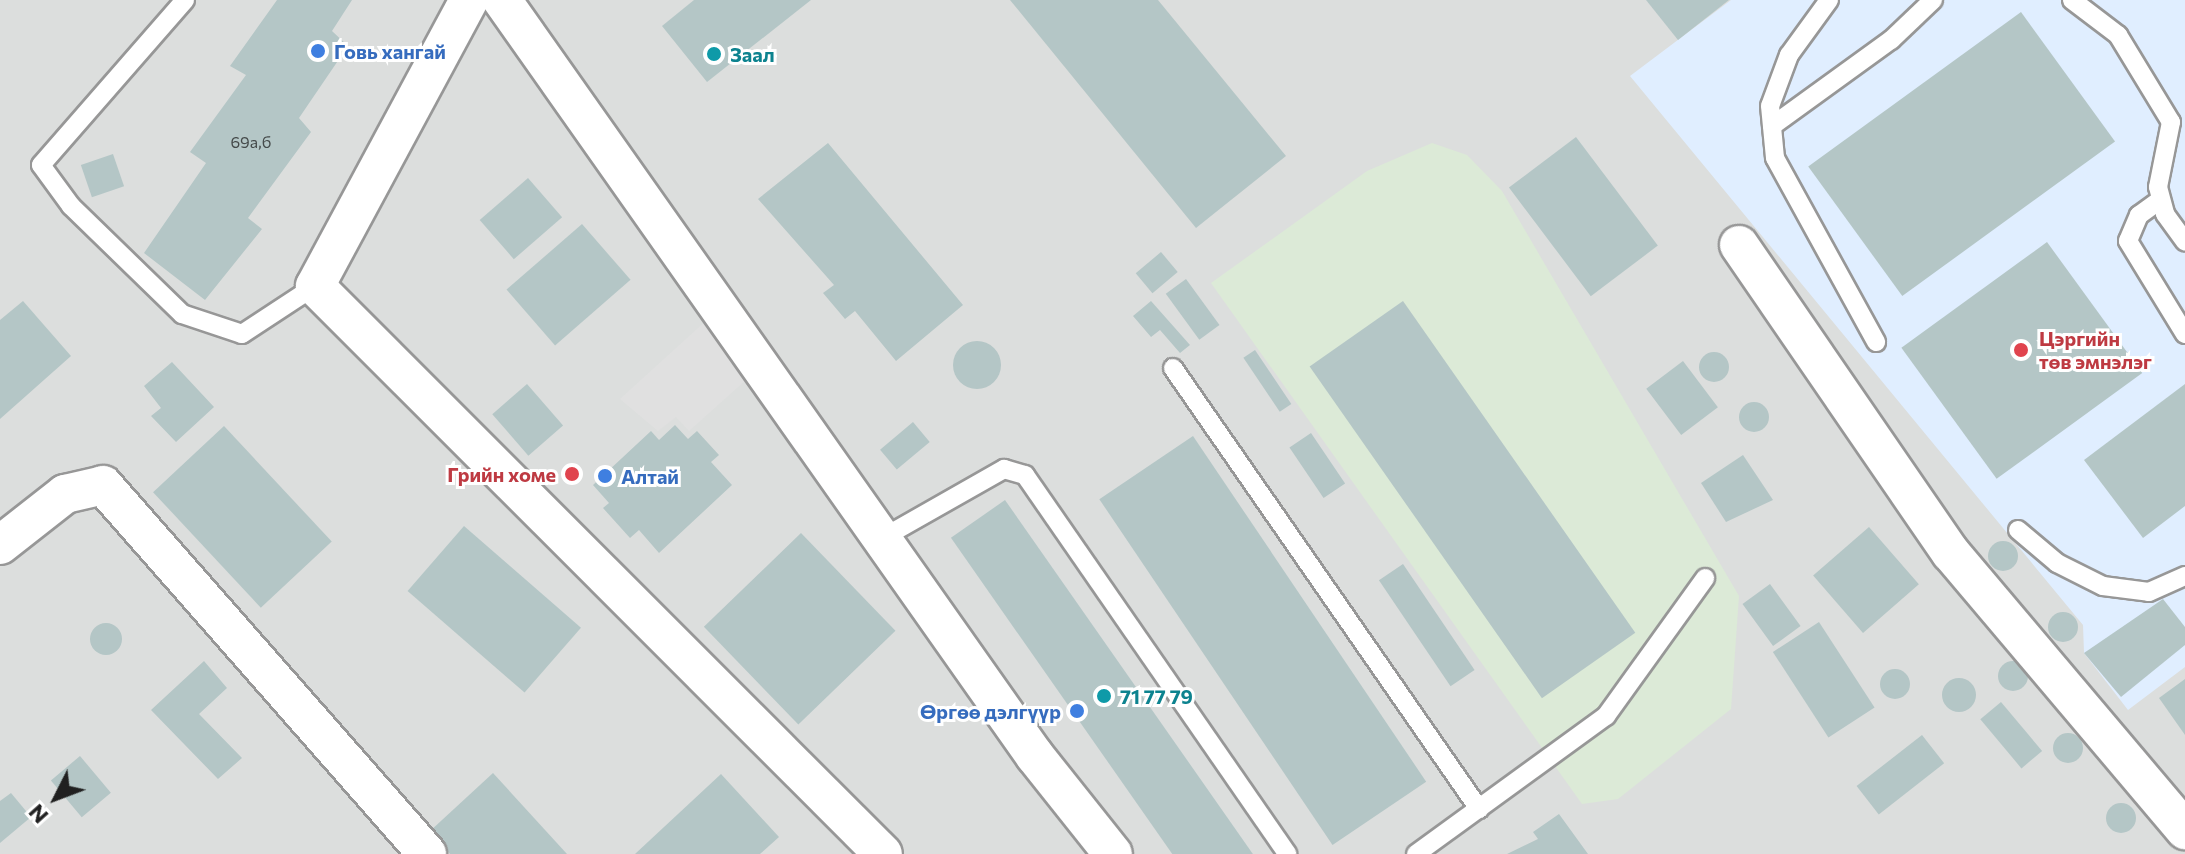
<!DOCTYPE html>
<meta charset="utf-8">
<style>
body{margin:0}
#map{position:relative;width:2185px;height:854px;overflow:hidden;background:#e5eef1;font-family:Commissioner,sans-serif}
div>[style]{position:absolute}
.residential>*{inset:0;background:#dcdedd;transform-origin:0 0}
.industrial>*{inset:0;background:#dcead7}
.education>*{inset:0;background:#e0eeff}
.parking>*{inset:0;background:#e0e0e0}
.building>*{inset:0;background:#b4c6c6;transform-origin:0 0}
.round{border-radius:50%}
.roads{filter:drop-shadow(2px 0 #979797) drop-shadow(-2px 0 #979797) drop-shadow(0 2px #979797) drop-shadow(0 -2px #979797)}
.lane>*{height:18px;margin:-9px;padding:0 9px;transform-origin:9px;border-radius:9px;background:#fff}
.street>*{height:38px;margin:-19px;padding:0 19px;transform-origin:19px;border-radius:19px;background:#fff}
.dots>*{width:22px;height:22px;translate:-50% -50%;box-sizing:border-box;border:4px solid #fff;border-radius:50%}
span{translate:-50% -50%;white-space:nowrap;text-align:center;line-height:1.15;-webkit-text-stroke:6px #fff;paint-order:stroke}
.number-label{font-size:16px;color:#454a4a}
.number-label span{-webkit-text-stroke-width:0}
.shop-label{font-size:20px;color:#366cbe;font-weight:700}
.left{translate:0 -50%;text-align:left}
.right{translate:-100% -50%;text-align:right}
.culture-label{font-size:20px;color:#0d838f;font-weight:700}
.health-label{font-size:20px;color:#be3a42;font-weight:700}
.north{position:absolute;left:16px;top:758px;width:80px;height:80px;-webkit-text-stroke:6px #fff;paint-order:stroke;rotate:228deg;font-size:22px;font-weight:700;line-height:32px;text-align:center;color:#202020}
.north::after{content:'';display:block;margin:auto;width:28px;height:36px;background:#202020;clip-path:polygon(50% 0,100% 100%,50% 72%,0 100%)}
</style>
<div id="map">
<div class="residential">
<div style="left:0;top:0;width:2185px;height:854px"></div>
</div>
<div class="industrial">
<div style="clip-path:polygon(1432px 143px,1467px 155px,1502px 191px,1739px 596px,1731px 709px,1618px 799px,1582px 804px,1211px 283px,1367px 171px)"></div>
</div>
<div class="education">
<div style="clip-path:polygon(1731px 0,2185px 0,2185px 667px,2128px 710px,2084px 653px,2083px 625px,1630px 76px)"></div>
</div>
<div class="parking">
<div style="clip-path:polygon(708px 319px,757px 370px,689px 431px,676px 417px,658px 431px,620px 399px)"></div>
</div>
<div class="building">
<div style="clip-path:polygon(277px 0,352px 0,332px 31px,348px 46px,299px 118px,311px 132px,248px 218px,262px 229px,205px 300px,144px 253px,206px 163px,190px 152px,246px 75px,230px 66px)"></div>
<div style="clip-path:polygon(694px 0,811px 0,707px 82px,662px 26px)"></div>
<div style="clip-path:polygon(1010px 0,1158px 0,1286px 156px,1196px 228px)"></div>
<div style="clip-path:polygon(1646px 0,1729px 0,1678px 40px)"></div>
<div style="left:2021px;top:12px;width:160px;height:263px;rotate:54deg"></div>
<div style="left:1576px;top:137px;width:136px;height:84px;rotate:53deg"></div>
<div style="clip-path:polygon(828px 143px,963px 305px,896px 361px,855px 311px,845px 319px,823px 293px,834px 285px,758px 199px)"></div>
<div style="left:113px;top:154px;width:34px;height:34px;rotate:71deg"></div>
<div style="left:528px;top:178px;width:52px;height:64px;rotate:49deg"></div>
<div style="left:582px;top:224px;width:74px;height:100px;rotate:49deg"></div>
<div style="left:2047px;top:242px;width:162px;height:180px;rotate:54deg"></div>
<div style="left:1161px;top:252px;width:26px;height:33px;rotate:50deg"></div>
<div style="left:1186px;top:279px;width:57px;height:25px;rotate:54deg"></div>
<div style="clip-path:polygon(23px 301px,71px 356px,0 419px,0 320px)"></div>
<div style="clip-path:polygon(1151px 301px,1190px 345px,1180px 353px,1160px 330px,1151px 337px,1133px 316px)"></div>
<div style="left:1403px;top:301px;width:405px;height:114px;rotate:55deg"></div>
<div class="round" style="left:953px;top:341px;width:48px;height:48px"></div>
<div style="left:1255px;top:350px;width:65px;height:14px;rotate:56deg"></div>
<div class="round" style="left:1699px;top:352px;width:30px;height:30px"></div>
<div style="left:1683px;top:361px;width:58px;height:46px;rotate:53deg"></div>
<div style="clip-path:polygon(172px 362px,214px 407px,176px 442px,151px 416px,161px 408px,144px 386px)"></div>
<div style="left:527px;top:384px;width:55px;height:46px;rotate:49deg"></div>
<div style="clip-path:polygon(2185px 384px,2185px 506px,2143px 538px,2084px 460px)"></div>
<div class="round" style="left:1739px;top:402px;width:30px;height:30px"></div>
<div style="left:913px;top:422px;width:26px;height:43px;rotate:50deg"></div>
<div style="clip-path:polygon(675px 425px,688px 439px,697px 431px,719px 455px,711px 462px,732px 485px,659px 553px,639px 530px,630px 538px,603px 508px,609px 503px,593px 485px,651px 431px,659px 440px)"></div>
<div style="left:224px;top:426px;width:158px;height:97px;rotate:47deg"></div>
<div style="left:1311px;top:433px;width:61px;height:26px;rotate:56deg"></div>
<div style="left:1193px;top:436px;width:417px;height:113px;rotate:56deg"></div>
<div style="clip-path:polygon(1743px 455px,1773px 500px,1726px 522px,1701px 483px)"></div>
<div style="left:1005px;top:500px;width:435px;height:66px;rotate:55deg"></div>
<div style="left:464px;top:526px;width:155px;height:86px;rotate:41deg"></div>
<div style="left:1869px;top:527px;width:76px;height:74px;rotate:49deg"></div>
<div style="left:801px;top:533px;width:136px;height:135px;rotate:46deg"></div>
<div class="round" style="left:1988px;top:541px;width:30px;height:30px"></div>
<div style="left:1403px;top:564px;width:128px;height:29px;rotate:56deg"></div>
<div style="left:1770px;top:584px;width:52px;height:34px;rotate:54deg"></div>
<div style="clip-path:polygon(2163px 599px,2185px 627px,2185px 645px,2121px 697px,2084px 653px)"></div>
<div class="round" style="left:2048px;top:612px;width:30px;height:30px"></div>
<div style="left:1819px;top:622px;width:102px;height:55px;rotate:57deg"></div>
<div class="round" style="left:90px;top:623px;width:32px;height:32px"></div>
<div class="round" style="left:1998px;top:661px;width:30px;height:30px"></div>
<div style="clip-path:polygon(204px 661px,227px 688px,199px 714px,242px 758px,218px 779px,151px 710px)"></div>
<div class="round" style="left:1880px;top:669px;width:30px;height:30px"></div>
<div class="round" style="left:1942px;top:678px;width:34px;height:34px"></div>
<div style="clip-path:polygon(2185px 679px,2185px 735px,2159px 698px)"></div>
<div style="left:2001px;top:702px;width:64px;height:27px;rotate:50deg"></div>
<div class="round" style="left:2053px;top:733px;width:30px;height:30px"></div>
<div style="left:1922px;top:735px;width:36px;height:83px;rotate:52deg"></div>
<div style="left:80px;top:756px;width:48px;height:38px;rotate:50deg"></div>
<div style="clip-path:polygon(493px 773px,567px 854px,450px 854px,429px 832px)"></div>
<div style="clip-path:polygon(721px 774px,779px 837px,760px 854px,635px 854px)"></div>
<div style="clip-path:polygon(11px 793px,31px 817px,0 843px,0 801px)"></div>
<div class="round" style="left:2106px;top:803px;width:30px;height:30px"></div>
<div style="clip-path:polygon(1559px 814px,1588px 854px,1507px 854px,1538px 839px,1533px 832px)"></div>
</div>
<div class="roads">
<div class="lane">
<div style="left:185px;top:0;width:219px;rotate:131.1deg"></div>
<div style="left:41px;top:165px;width:51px;rotate:53.8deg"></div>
<div style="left:71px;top:206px;width:155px;rotate:44.2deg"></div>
<div style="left:182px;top:314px;width:63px;rotate:18.4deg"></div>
<div style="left:242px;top:334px;width:87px;rotate:-33.3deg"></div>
<div style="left:1829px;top:0;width:68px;rotate:126deg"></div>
<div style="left:1789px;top:55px;width:54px;rotate:110.4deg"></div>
<div style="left:1770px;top:106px;width:52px;rotate:84.5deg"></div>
<div style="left:1775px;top:158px;width:210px;rotate:61.2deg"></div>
<div style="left:2072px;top:0;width:58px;rotate:37.3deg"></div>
<div style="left:2118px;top:35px;width:102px;rotate:58.7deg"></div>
<div style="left:2171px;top:122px;width:66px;rotate:101.3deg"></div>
<div style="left:2158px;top:187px;width:28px;rotate:75deg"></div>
<div style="left:2165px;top:214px;width:34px;rotate:54deg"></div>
<div style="left:1772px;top:126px;width:147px;rotate:-35.9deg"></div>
<div style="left:1891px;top:40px;width:58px;rotate:-43.6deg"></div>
<div style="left:2160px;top:200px;width:26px;rotate:144deg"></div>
<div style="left:2139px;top:215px;width:28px;rotate:113deg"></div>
<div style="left:2128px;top:241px;width:109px;rotate:58.5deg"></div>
<div style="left:1173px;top:368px;width:537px;rotate:55.24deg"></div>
<div style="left:2018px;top:530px;width:51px;rotate:40.2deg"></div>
<div style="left:2057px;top:563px;width:51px;rotate:26.6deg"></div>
<div style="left:2103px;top:586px;width:46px;rotate:7.4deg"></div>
<div style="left:2149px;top:592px;width:39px;rotate:-24deg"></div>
<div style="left:886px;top:536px;width:136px;rotate:-29.6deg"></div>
<div style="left:1004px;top:469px;width:22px;rotate:16deg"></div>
<div style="left:1025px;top:475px;width:461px;rotate:55.3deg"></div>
<div style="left:1416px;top:854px;width:235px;rotate:-36deg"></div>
<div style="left:1606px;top:716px;width:170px;rotate:-54.3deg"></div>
</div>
<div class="street">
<div style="left:469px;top:0;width:325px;rotate:118.3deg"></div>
<div style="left:315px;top:286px;width:803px;rotate:45deg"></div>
<div style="left:502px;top:0;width:925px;rotate:54.82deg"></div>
<div style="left:1035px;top:756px;width:125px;rotate:51.5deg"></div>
<div style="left:1739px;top:245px;width:374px;rotate:55.5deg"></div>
<div style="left:1951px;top:553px;width:363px;rotate:49.8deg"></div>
<div style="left:0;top:545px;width:83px;rotate:-38.1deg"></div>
<div style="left:65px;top:494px;width:39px;rotate:-13deg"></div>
<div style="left:103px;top:485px;width:491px;rotate:48.7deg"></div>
</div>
</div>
<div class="dots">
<div style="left:318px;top:51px;background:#3f7fe0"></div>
<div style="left:714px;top:54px;background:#0f9aa8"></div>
<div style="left:2021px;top:350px;background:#e0444e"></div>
<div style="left:572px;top:474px;background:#e0444e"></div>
<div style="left:605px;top:476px;background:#3f7fe0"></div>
<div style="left:1104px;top:696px;background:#0f9aa8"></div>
<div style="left:1077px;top:711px;background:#3f7fe0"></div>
</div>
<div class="number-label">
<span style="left:251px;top:142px">69a,б</span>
</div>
<div class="shop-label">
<span class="left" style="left:334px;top:51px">Говь хангай</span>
<span class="left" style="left:621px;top:476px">Алтай</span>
<span class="right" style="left:1061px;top:711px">Өргөө дэлгүүр</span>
</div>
<div class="culture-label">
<span class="left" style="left:730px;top:54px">Заал</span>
<span class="left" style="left:1120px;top:696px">71 77 79</span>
</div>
<div class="health-label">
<span class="left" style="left:2039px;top:350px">Цэргийн<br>төв эмнэлэг</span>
<span class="right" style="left:556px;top:474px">Грийн хоме</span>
</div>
<div class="north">N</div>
</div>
